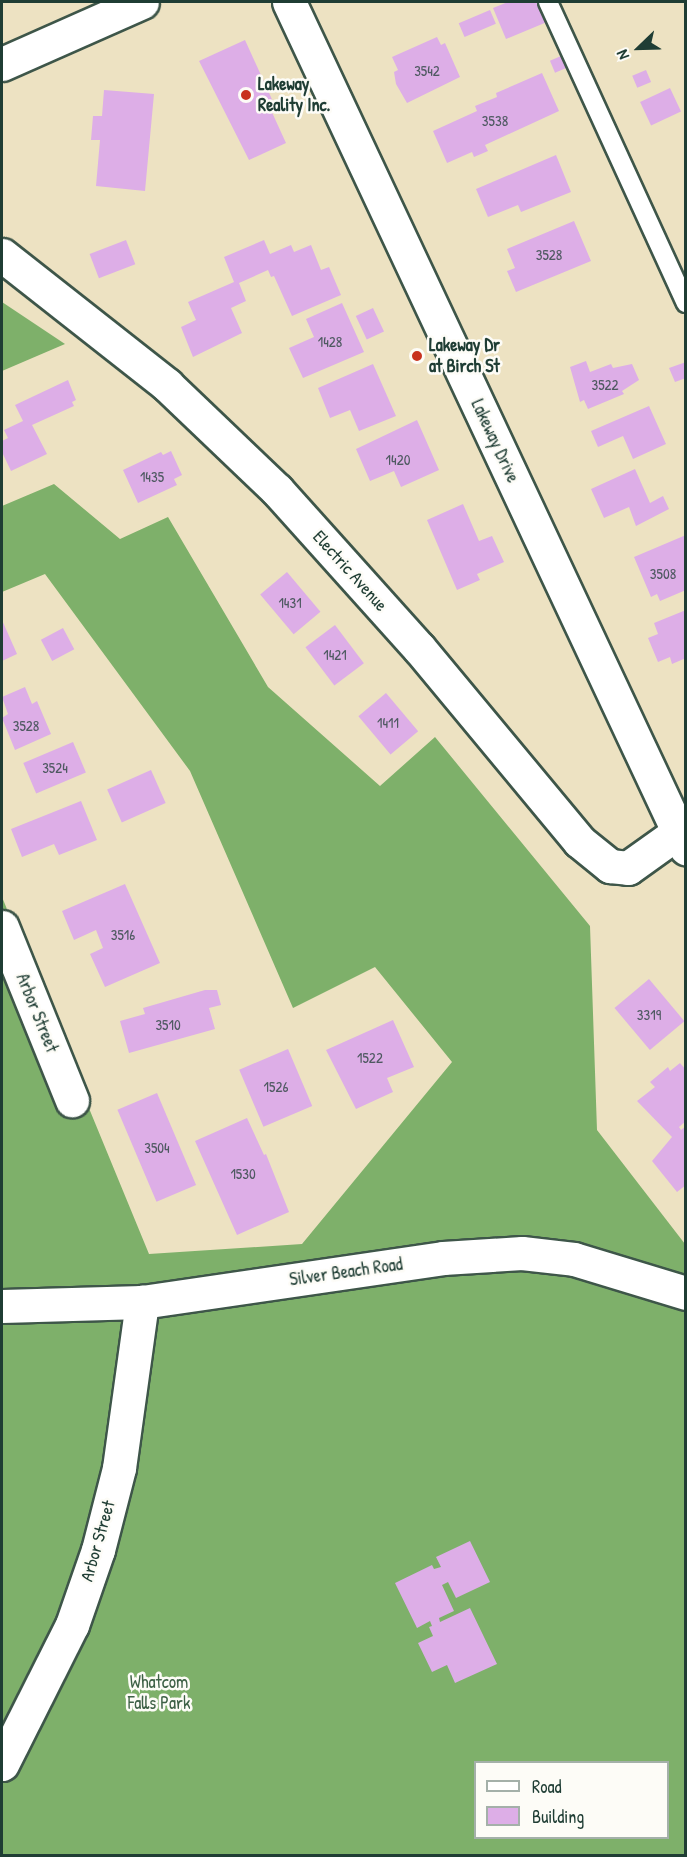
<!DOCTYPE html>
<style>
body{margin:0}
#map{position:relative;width:687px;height:1857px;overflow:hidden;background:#ede2c2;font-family:"Patrick Hand",sans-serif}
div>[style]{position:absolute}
.forest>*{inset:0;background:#7eb06a}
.building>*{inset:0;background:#ddaee7;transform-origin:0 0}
.roads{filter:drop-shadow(2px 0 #3e5649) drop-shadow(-2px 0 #3e5649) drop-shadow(0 2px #3e5649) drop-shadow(0 -2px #3e5649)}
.lane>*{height:18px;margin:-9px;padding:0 9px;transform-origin:9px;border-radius:9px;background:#fff}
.street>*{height:33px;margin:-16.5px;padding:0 16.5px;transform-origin:16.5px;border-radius:16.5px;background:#fff}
.secondary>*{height:33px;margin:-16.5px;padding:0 16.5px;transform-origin:16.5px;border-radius:16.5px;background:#fff}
.dots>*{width:16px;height:16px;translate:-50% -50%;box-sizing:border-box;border:3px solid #fdfcf7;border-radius:50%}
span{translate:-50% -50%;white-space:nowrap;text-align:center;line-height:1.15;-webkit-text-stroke:5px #fdfcf7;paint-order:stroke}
.number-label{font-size:15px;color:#4e5961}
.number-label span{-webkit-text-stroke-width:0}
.poi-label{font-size:18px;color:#1f3d34;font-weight:700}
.left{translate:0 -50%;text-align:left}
.street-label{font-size:18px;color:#1f3d34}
.park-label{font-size:18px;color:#3e6146}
.frame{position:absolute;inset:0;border:3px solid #1f3d34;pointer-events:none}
.legend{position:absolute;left:474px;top:1761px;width:195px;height:78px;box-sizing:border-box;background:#fdfcf7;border:2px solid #a4b0a9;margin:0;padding:8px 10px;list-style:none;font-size:18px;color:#1f3d34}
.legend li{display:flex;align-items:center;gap:12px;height:30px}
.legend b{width:30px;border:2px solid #a4b0a9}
.north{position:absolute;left:609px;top:18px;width:60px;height:60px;-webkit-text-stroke:4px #fdfcf7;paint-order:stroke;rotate:247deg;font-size:16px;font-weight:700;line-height:24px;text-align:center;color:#1f3d34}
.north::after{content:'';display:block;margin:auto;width:21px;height:27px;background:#1f3d34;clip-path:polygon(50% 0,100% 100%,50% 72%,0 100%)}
</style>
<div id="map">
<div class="forest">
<div style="clip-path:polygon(2px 302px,65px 344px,2px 371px)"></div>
<div style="clip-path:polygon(evenodd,54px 484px,120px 539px,168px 517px,268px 687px,380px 786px,435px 737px,590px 926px,597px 1130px,685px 1244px,685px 1855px,2px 1855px,2px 897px,149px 1254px,302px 1244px,452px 1062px,375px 967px,293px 1008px,190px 771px,45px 574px,2px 592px,2px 506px,54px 484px,476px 1762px,668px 1762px,668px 1838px,476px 1838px,476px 1762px)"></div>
</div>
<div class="building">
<div style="clip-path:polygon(508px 2px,538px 2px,547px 22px,506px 39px,493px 8px)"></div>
<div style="left:490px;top:10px;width:15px;height:34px;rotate:67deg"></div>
<div style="clip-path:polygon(437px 37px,441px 45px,445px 43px,460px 77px,407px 103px,396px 84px,394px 72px,398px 70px,392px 57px)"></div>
<div style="clip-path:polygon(245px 40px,275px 106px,270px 108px,286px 143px,249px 160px,199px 61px)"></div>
<div style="left:561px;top:56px;width:13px;height:12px;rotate:67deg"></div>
<div style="left:646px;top:70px;width:13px;height:15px;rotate:67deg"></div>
<div style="clip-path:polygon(542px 73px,559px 111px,485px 145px,488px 151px,474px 157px,472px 152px,447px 163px,433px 131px,477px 111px,475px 106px,497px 97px,496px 93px)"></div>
<div style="left:670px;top:88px;width:26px;height:33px;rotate:65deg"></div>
<div style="clip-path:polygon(104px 90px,154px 94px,145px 191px,96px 186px,100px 140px,91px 140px,93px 116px,102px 116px)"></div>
<div style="clip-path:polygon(556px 155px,571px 192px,521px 212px,518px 205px,488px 217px,476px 189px)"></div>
<div style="clip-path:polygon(574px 221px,591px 261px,516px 292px,507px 271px,515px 268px,507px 249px)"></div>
<div style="left:126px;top:240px;width:26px;height:39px;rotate:69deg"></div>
<div style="clip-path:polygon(264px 240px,270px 254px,291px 245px,294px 252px,311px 245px,321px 270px,329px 267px,341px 295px,292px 316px,274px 276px,271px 277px,268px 270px,239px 283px,246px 301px,231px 308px,242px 333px,193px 357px,181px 327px,196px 320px,188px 302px,234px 282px,224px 257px)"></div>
<div style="clip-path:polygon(342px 303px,364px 352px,303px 378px,289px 348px,314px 337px,306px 319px)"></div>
<div style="left:373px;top:308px;width:26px;height:19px;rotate:65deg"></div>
<div style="clip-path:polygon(586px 361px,590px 372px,611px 364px,613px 368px,632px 364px,639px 380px,622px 391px,624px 394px,588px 409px,584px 400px,580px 402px,570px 367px)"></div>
<div style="clip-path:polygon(686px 362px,686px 378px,675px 382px,669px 368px)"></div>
<div style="clip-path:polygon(373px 364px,396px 416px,359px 431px,350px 410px,330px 418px,318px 388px)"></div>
<div style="clip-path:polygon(68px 380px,76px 400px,72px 402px,74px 406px,32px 425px,47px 454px,11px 471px,2px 452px,2px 441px,8px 438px,4px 430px,23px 421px,15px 405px)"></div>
<div style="clip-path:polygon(649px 406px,666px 444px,633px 459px,623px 436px,598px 447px,591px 431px)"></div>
<div style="clip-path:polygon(417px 420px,439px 470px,401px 487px,394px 471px,370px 481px,356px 449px)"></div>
<div style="clip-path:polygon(171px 451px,182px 475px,174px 479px,177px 485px,138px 503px,123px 470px,161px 452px,163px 455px)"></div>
<div style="clip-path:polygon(635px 469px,650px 503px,663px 496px,669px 509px,636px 526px,629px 507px,604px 518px,591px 489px)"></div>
<div style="clip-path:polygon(463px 504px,479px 541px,492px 536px,504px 562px,477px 574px,480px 580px,457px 590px,427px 520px)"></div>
<div style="clip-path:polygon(686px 535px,686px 590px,660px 601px,657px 594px,651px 597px,634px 557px)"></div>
<div style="left:287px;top:572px;width:52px;height:35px;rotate:50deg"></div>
<div style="clip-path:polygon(686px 610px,686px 658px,672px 664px,670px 657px,658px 662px,648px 638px,658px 634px,654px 623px)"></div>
<div style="clip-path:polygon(2px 620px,17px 654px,2px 661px)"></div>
<div style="left:335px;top:625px;width:48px;height:37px;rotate:53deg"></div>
<div style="left:63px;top:628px;width:24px;height:25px;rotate:62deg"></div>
<div style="clip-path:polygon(25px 687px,32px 704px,37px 701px,51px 734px,15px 750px,2px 718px,8px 714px,2px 697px)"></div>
<div style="left:386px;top:693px;width:50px;height:36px;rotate:50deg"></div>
<div style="left:73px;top:742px;width:33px;height:54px;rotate:67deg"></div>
<div style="left:151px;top:770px;width:36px;height:48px;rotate:66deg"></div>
<div style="clip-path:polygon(81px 801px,97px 840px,59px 855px,54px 844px,22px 857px,11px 829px)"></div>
<div style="clip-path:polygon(125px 884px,160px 963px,105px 987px,90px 954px,103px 948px,96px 930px,74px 940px,62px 911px)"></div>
<div style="left:649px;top:979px;width:55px;height:45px;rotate:50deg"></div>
<div style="clip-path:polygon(205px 990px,217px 990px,221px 1005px,209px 1008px,215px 1029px,129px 1053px,120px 1021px,145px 1014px,143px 1008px)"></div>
<div style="clip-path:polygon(393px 1020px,414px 1067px,387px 1078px,393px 1092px,356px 1109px,326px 1050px)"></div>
<div style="left:288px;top:1049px;width:62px;height:53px;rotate:67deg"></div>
<div style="clip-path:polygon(680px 1063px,686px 1070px,686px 1121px,679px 1127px,681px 1130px,686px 1126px,686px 1185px,677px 1192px,652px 1161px,672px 1137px,637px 1101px,655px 1087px,650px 1082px,668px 1067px,670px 1071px)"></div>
<div style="left:157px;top:1093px;width:100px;height:43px;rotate:67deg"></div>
<div style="clip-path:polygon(247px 1118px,264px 1155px,266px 1154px,289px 1212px,237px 1235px,195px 1141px)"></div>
<div style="clip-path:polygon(470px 1541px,490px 1582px,456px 1598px,448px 1582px,442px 1585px,454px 1611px,439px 1618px,440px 1622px,470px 1608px,497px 1664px,455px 1683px,447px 1665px,432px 1672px,418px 1643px,433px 1636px,429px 1627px,432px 1626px,430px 1621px,417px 1628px,395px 1583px,432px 1565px,434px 1569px,441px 1567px,436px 1557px)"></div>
</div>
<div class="roads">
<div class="lane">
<div style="left:548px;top:2px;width:331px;rotate:65.4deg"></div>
</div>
<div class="street">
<div style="left:2px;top:64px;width:153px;rotate:-23.9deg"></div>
<div style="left:2px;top:927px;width:187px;rotate:68deg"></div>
<div style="left:2px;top:1306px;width:140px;rotate:-1.6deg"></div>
<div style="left:142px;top:1302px;width:304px;rotate:-8.3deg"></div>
<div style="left:443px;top:1258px;width:79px;rotate:-3.6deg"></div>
<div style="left:522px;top:1253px;width:52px;rotate:6.6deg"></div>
<div style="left:574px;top:1259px;width:117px;rotate:16.9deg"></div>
<div style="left:2px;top:1764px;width:156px;rotate:-63.3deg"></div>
<div style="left:72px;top:1625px;width:79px;rotate:-70.9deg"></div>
<div style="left:98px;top:1550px;width:85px;rotate:-75.6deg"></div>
<div style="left:119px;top:1468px;width:168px;rotate:-82.1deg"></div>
</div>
<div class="secondary">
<div style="left:289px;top:2px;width:935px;rotate:64.86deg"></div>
<div style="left:2px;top:255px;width:210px;rotate:38.2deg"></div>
<div style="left:167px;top:385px;width:152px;rotate:43.7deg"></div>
<div style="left:277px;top:490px;width:212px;rotate:48.1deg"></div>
<div style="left:419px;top:648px;width:251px;rotate:50.3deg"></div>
<div style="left:579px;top:841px;width:40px;rotate:39deg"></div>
<div style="left:610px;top:866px;width:18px;rotate:6deg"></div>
<div style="left:628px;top:868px;width:60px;rotate:-35.5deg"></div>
</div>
</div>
<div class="dots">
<div style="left:246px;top:95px;background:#c8321e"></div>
<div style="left:417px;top:356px;background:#c8321e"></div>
</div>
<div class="number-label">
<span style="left:427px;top:71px">3542</span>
<span style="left:495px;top:121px">3538</span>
<span style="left:549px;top:255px">3528</span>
<span style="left:330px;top:342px">1428</span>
<span style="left:605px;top:385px">3522</span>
<span style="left:398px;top:460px">1420</span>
<span style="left:152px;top:477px">1435</span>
<span style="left:663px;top:574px">3508</span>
<span style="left:290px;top:603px">1431</span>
<span style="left:335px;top:655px">1421</span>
<span style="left:388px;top:723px">1411</span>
<span style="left:26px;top:726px">3528</span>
<span style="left:55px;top:768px">3524</span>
<span style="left:123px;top:935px">3516</span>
<span style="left:649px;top:1015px">3319</span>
<span style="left:168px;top:1025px">3510</span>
<span style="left:370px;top:1058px">1522</span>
<span style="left:276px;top:1087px">1526</span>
<span style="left:157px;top:1148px">3504</span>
<span style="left:243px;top:1174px">1530</span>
</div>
<div class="poi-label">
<span class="left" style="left:258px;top:95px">Lakeway<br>Reality Inc.</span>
<span class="left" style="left:429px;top:356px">Lakeway Dr<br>at Birch St</span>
</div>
<div class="street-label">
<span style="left:495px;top:441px;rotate:65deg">Lakeway Drive</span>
<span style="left:350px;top:571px;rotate:48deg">Electric Avenue</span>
<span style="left:37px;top:1013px;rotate:68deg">Arbor Street</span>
<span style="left:346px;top:1272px;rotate:-8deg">Silver Beach Road</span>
<span style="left:98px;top:1541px;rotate:-74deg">Arbor Street</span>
</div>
<div class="park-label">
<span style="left:159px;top:1693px">Whatcom<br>Falls Park</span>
</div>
<div class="frame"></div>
<ul class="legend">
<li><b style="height:8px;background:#fff"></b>Road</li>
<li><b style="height:16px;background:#ddaee7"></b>Building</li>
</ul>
<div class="north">N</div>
</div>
